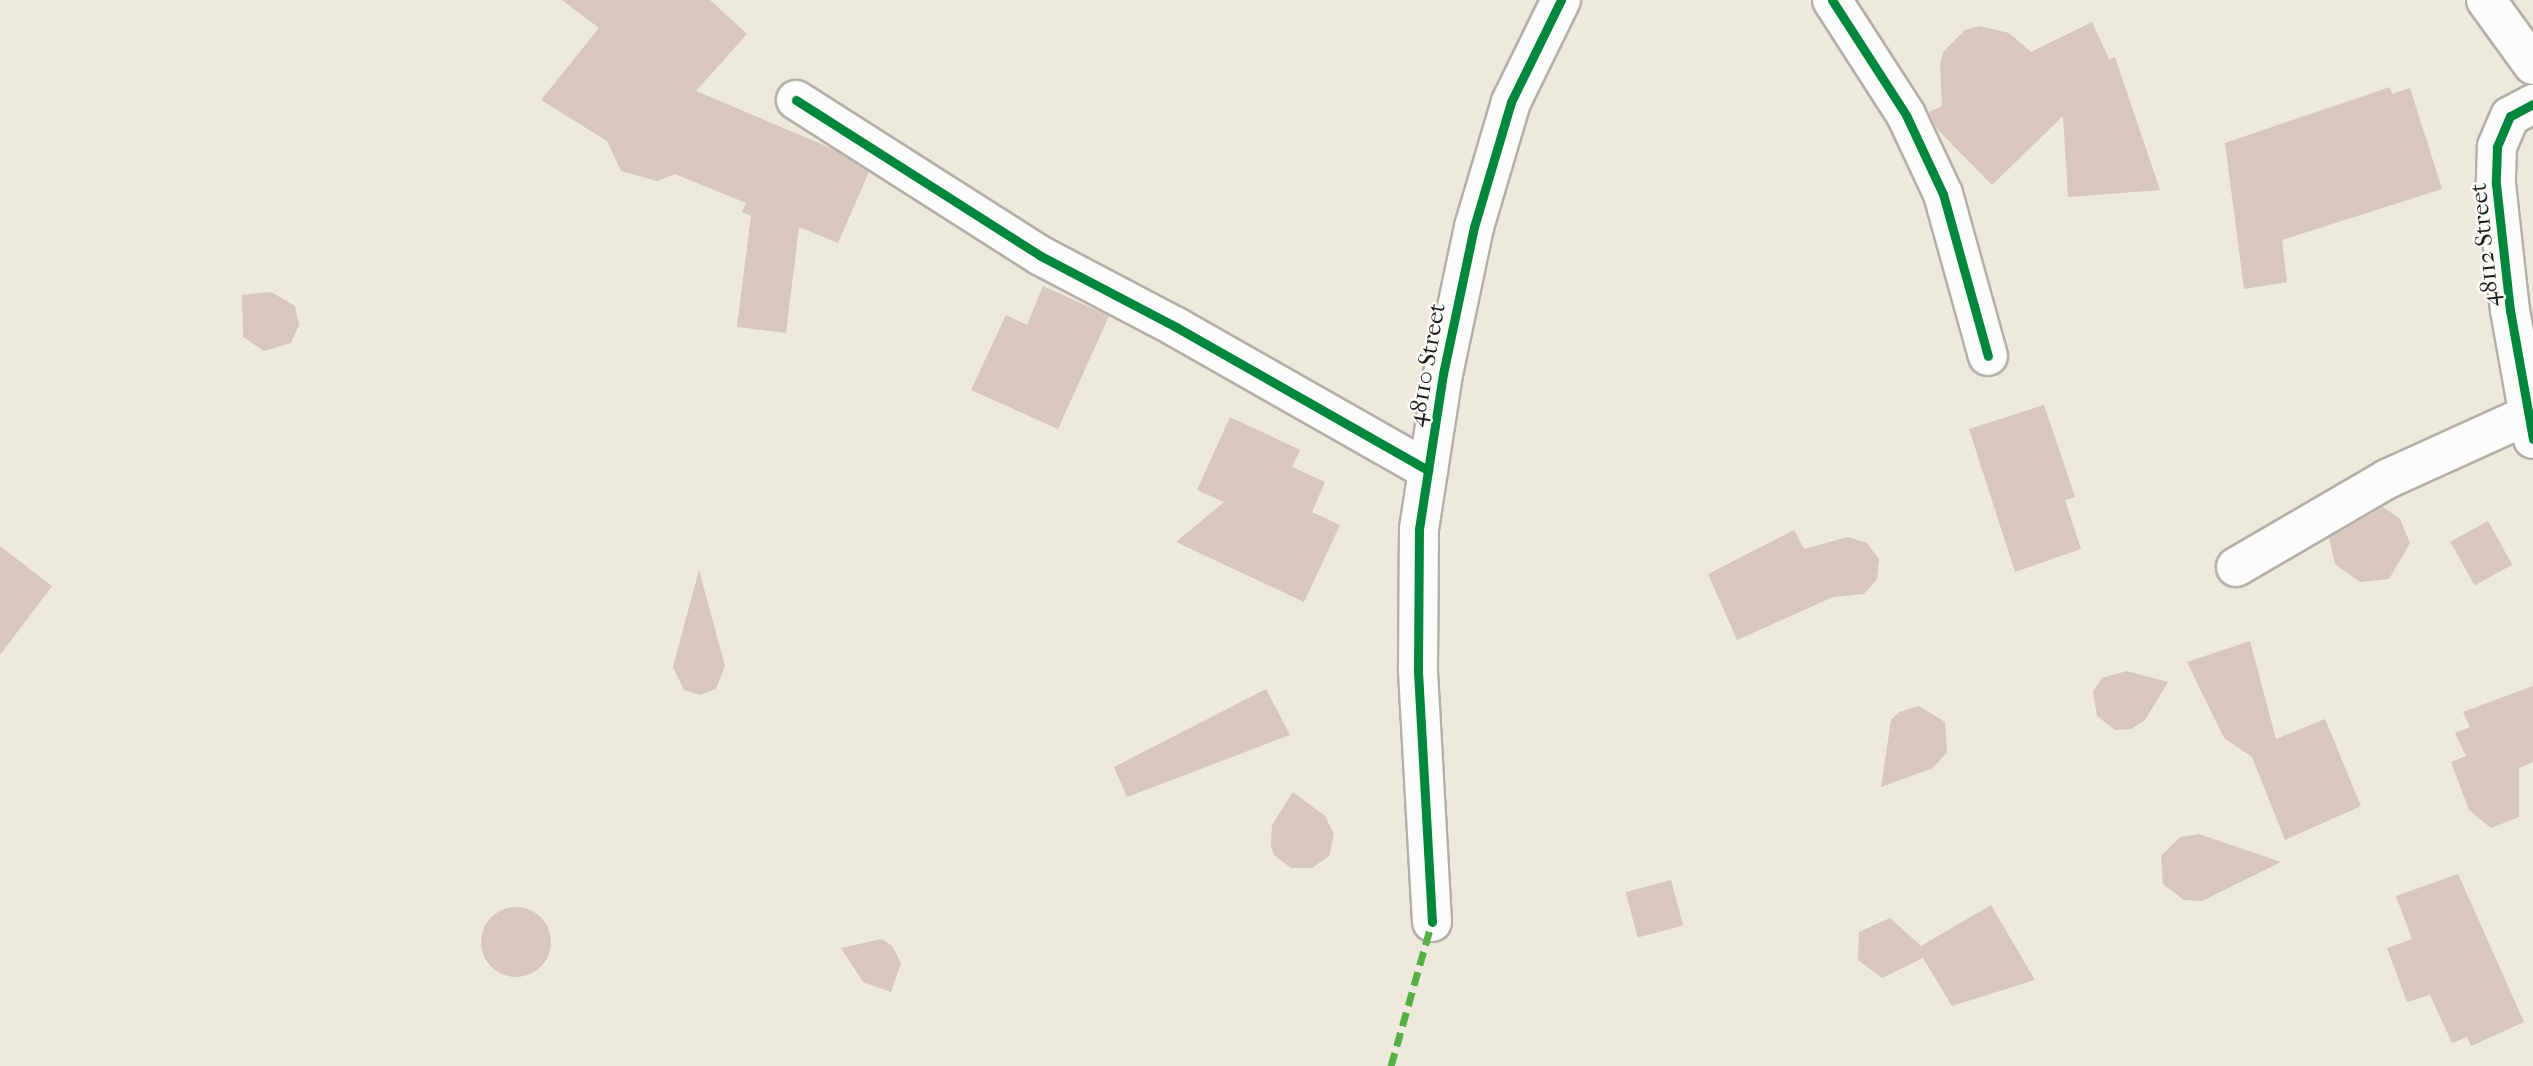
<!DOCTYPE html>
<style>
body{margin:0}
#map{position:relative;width:2533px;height:1066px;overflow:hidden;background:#eee9dd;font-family:"IM FELL French Canon",serif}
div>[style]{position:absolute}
.building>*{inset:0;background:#d7c7be;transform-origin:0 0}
.round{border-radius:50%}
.roads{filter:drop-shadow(2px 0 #b3b0a9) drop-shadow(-2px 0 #b3b0a9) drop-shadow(0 2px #b3b0a9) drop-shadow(0 -2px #b3b0a9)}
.street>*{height:38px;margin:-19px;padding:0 19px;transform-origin:19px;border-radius:19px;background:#fcfcfa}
.quiet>*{height:7px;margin-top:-3.5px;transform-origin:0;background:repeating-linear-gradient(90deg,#55b145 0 14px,transparent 0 21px)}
.cycleway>*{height:9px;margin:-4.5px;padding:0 4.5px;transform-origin:4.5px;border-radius:4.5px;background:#00873e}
span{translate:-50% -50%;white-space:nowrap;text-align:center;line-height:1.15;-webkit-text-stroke:5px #fdfcf7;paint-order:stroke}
.street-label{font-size:24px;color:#1c1c1c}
</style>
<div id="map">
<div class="building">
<div style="clip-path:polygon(562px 0,710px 0,747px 34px,696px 91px,833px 149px,869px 172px,838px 243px,799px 227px,786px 333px,737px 327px,751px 216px,742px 212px,746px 203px,675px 174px,657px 181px,621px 171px,607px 141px,541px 100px,599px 28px)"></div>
<div style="clip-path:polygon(2092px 22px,2109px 59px,2115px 57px,2160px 190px,2068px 197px,2063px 116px,1992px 185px,1937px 129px,1929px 112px,1942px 106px,1940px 66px,1943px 52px,1965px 30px,1980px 26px,2009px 33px,2031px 52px)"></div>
<div style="clip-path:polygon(2390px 87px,2392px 94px,2410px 88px,2442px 189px,2282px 240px,2287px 282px,2244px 289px,2225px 143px)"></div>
<div style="clip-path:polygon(1043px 286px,1109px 316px,1058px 429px,971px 390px,1006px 315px,1027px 325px)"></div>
<div style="clip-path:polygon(271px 292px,295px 306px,299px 325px,291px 343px,264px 351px,243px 337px,242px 295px)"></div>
<div style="clip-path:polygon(2044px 405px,2075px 497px,2065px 500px,2081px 549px,2015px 572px,1969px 429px)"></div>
<div style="clip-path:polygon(1230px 417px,1300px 450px,1292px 467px,1325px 482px,1312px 512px,1340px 525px,1304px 602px,1176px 542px,1224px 502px,1197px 490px)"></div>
<div style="clip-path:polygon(2383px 507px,2400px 519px,2410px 543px,2389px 579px,2360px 582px,2335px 564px,2329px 538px)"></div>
<div style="left:2488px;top:521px;width:50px;height:43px;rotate:61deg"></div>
<div style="clip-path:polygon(1794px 530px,1804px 549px,1848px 537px,1867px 543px,1879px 559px,1877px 579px,1864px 594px,1833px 597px,1737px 640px,1708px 574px)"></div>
<div style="clip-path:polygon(0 546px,52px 586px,0 655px)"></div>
<div style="clip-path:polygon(699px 570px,725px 666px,716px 689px,700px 695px,684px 690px,673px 667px)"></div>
<div style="clip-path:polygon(2250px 641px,2276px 739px,2325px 719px,2361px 806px,2285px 840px,2252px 757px,2224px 738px,2187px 662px)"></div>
<div style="clip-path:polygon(2127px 671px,2168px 682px,2145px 720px,2131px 729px,2115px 730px,2097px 716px,2093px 692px,2102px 678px)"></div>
<div style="clip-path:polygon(2533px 686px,2533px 762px,2519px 768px,2519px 817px,2491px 828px,2469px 810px,2451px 762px,2466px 756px,2455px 733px,2470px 727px,2463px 712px)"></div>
<div style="clip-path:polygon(1266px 689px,1290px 735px,1127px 797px,1114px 767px)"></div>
<div style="clip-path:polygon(1919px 706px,1945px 722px,1947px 752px,1933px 768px,1881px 787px,1891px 720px,1899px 712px)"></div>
<div style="clip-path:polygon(1293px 792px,1325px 816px,1334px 834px,1329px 856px,1312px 868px,1291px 868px,1274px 855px,1271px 846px,1272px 825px)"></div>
<div style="clip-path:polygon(2199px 834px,2281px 862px,2202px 901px,2184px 900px,2163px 884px,2161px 856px,2180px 837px)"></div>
<div style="clip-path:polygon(2458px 874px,2524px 1022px,2471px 1046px,2467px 1037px,2452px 1043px,2430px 995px,2407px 1002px,2387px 948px,2412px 939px,2396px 896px)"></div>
<div style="left:1671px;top:880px;width:47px;height:47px;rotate:75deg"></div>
<div style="clip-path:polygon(1991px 905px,2035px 980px,1952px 1006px,1923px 958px,1882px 978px,1858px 960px,1859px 932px,1890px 918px,1921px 946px)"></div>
<div class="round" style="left:481px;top:907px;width:70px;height:70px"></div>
<div style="clip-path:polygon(882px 939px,892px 946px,901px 963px,891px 992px,863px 982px,841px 948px)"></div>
</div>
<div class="roads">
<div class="street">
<div style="left:1832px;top:0;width:137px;rotate:57.2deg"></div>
<div style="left:1906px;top:115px;width:87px;rotate:64.9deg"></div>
<div style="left:1943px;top:194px;width:168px;rotate:74.5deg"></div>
<div style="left:2486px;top:0;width:80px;rotate:54.1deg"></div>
<div style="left:796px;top:100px;width:290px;rotate:32.5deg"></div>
<div style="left:1041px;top:256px;width:153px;rotate:27.7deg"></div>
<div style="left:1176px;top:327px;width:290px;rotate:29.6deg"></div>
<div style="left:2533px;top:104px;width:26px;rotate:152deg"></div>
<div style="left:2510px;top:116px;width:34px;rotate:113deg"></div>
<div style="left:2497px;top:147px;width:37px;rotate:92deg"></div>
<div style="left:2496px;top:184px;width:127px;rotate:83.7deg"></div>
<div style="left:2510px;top:310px;width:131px;rotate:79.9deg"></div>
<div style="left:2236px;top:567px;width:175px;rotate:-30.2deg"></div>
<div style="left:2387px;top:479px;width:155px;rotate:-24.4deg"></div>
<div style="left:1432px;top:922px;width:254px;rotate:-93.2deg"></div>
<div style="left:1418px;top:668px;width:139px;rotate:-89.6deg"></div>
<div style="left:1419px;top:529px;width:157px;rotate:-81.2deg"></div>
<div style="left:1443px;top:374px;width:150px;rotate:-78.1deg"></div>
<div style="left:1474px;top:227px;width:130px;rotate:-73.5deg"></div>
<div style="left:1511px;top:102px;width:114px;rotate:-63.9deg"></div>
</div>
</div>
<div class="quiet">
<div style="left:1391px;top:1066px;width:150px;rotate:-74.1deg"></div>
</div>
<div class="cycleway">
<div style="left:1832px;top:0;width:137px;rotate:57.2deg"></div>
<div style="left:1906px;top:115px;width:87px;rotate:64.9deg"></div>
<div style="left:1943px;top:194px;width:168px;rotate:74.5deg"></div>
<div style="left:796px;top:100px;width:290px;rotate:32.5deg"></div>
<div style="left:1041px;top:256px;width:153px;rotate:27.7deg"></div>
<div style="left:1176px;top:327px;width:290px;rotate:29.6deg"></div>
<div style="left:2533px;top:104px;width:26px;rotate:152deg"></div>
<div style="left:2510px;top:116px;width:34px;rotate:113deg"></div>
<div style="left:2497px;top:147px;width:37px;rotate:92deg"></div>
<div style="left:2496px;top:184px;width:127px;rotate:83.7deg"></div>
<div style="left:2510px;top:310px;width:131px;rotate:79.9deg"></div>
<div style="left:1432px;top:922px;width:254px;rotate:-93.2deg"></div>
<div style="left:1418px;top:668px;width:139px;rotate:-89.6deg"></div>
<div style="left:1419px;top:529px;width:157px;rotate:-81.2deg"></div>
<div style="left:1443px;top:374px;width:150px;rotate:-78.1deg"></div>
<div style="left:1474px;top:227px;width:130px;rotate:-73.5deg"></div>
<div style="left:1511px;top:102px;width:114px;rotate:-63.9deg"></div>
</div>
<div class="street-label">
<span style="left:2485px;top:245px;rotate:-96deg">48112 Street</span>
<span style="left:1427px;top:365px;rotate:-80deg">48110 Street</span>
</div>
</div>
